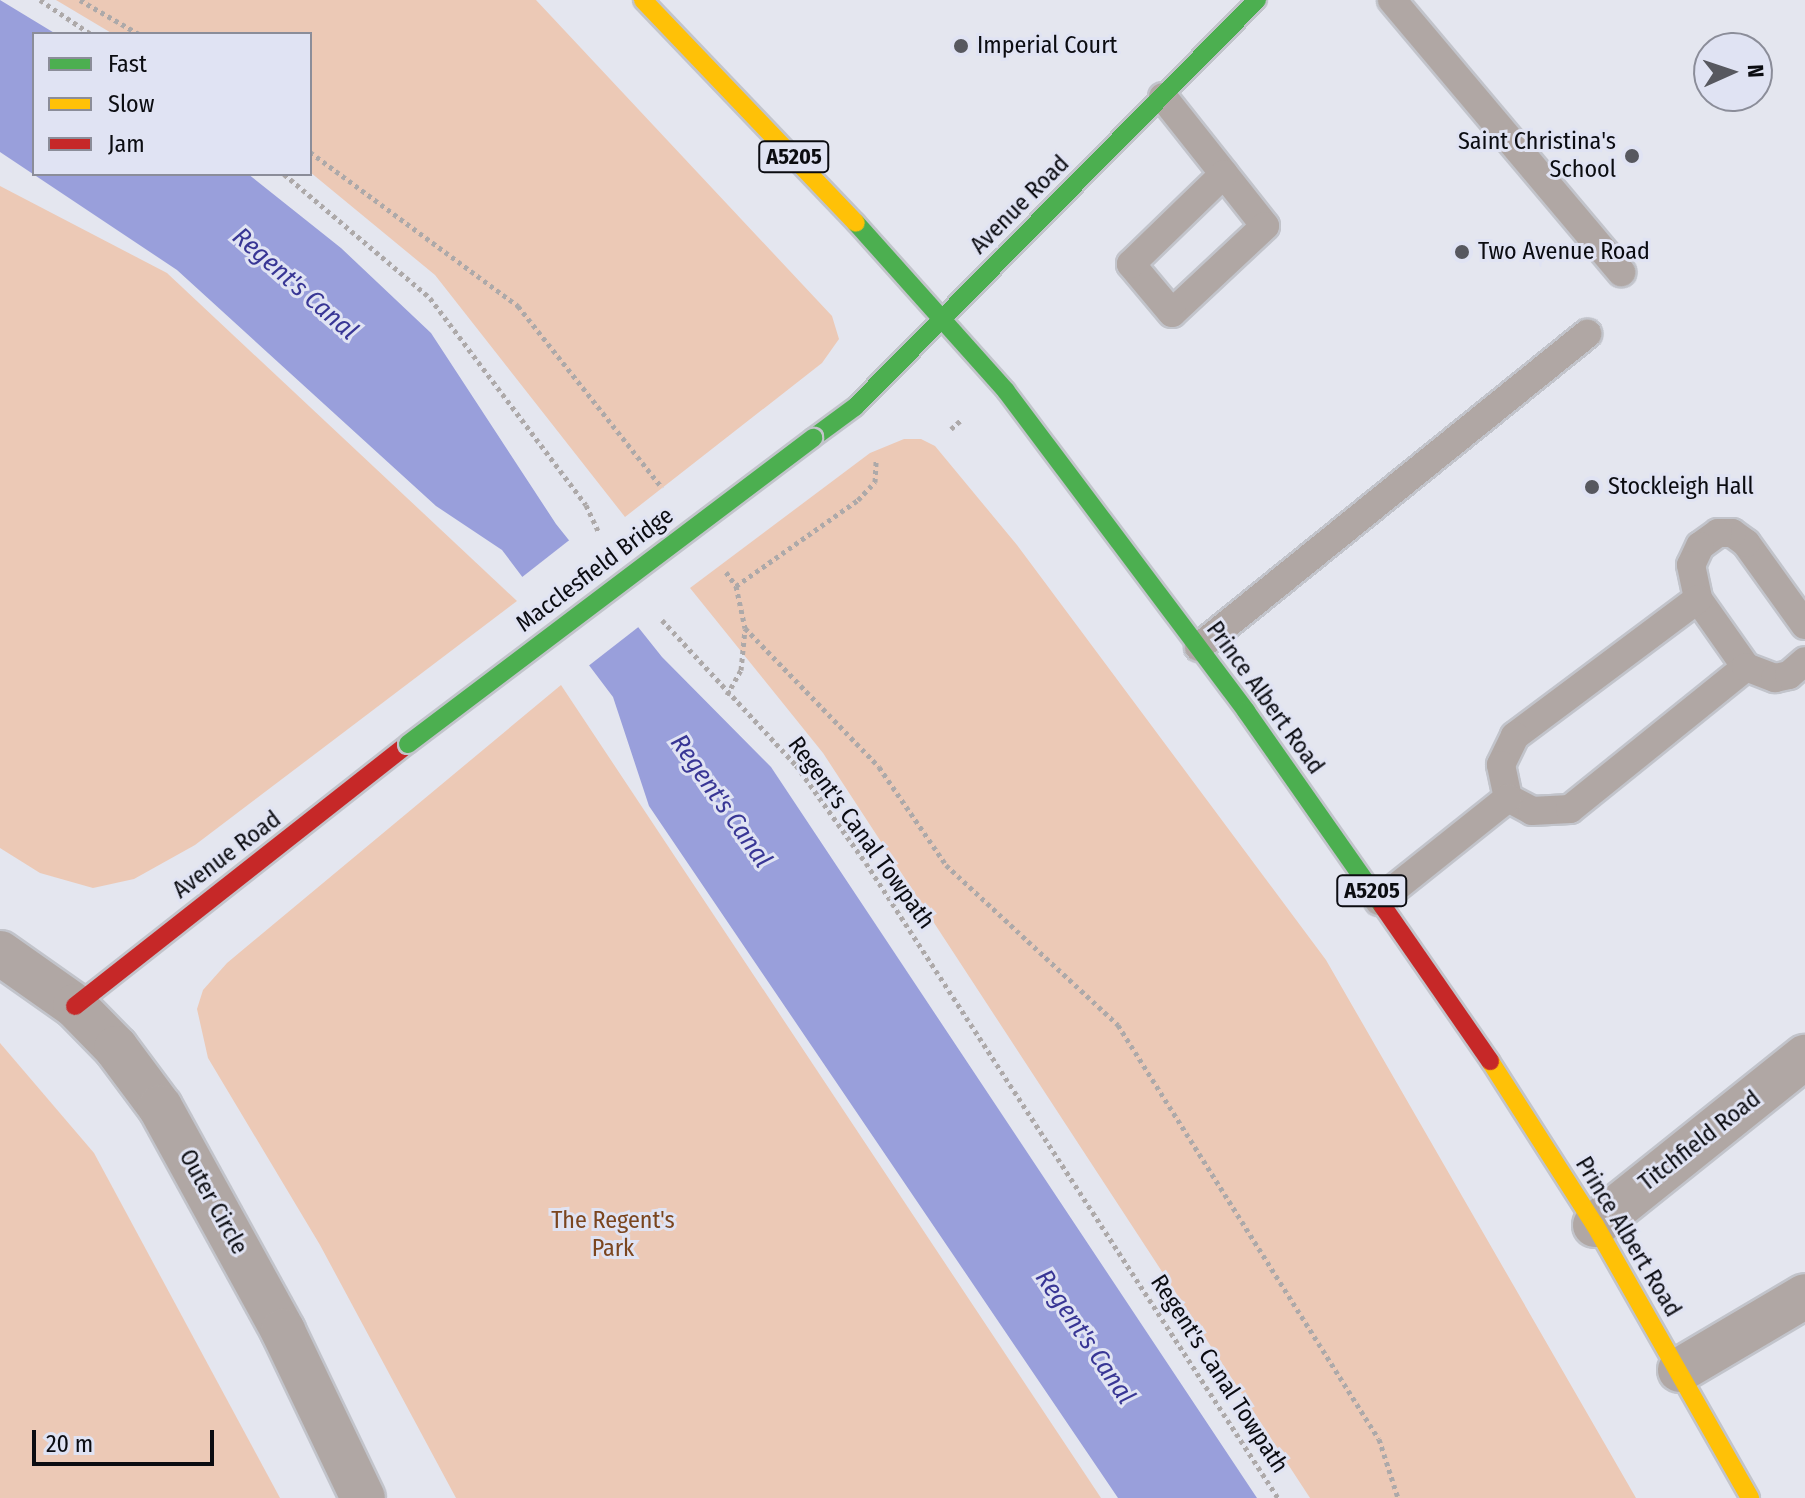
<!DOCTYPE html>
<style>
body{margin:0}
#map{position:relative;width:1805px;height:1498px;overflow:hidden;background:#e4e6ef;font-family:"Fira Sans Condensed",sans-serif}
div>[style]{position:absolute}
.green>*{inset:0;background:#ecc9b6}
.water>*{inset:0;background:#999fdb}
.pier>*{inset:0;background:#e4e6ef;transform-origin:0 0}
.path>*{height:5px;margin-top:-2.5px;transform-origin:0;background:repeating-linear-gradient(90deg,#ada9a9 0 4px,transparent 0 8px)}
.roads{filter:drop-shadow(2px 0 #c2c4cb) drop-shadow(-2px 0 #c2c4cb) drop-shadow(0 2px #c2c4cb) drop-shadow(0 -2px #c2c4cb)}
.lane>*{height:28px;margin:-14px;padding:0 14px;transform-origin:14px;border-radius:14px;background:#b0a7a4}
.street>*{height:44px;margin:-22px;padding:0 22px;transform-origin:22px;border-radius:22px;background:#b0a7a4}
.fast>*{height:18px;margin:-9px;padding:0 9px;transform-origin:9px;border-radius:9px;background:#4caf50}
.slow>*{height:18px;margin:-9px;padding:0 9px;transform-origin:9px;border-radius:9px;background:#ffc107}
.jam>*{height:18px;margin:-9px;padding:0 9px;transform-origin:9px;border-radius:9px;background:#c62828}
.bridges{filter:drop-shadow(2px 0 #c2c4cb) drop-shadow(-2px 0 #c2c4cb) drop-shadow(0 2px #c2c4cb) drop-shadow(0 -2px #c2c4cb)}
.fast-bridge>*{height:18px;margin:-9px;padding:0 9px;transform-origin:9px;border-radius:9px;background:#4caf50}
.dots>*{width:22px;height:22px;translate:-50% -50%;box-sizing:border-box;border:4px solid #e0e3f3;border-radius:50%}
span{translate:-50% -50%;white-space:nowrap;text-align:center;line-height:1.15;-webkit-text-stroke:6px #e0e3f3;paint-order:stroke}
.shield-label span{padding:2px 6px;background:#e0e3f3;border:2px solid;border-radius:6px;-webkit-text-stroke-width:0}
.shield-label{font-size:22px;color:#0b0c11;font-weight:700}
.poi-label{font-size:24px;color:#0b0c11}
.left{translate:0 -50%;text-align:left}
.right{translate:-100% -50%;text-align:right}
.street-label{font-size:24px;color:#0b0c11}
.park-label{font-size:24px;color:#7b451e}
.water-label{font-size:26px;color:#383695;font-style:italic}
.legend{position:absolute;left:32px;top:32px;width:280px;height:144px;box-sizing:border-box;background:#e0e3f3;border:2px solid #8b8d99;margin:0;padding:10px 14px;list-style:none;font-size:24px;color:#0b0c11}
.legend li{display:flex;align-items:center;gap:16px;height:40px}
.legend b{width:40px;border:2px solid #8b8d99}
.north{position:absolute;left:1693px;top:32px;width:80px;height:80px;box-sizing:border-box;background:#e0e3f3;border:2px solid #8b8d99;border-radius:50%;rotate:87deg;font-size:22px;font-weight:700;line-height:32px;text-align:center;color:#0b0c11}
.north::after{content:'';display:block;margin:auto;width:28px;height:36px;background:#57585f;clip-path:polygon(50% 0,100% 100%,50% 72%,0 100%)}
.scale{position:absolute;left:32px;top:1430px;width:182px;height:36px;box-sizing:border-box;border:4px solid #0b0c11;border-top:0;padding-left:10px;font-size:24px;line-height:28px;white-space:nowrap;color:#0b0c11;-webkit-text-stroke:6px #e0e3f3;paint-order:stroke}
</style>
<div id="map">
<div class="green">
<div style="clip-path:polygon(56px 0,536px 0,832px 316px,839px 339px,822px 363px,625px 517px,435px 275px,310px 172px,310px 34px,113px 34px)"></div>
<div style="clip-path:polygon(0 186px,167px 273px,517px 601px,195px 845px,134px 879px,93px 888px,40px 873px,0 848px)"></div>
<div style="clip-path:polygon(904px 439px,921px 439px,935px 446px,1017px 545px,1326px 960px,1636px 1498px,1310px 1498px,823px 753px,690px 588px,870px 453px)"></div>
<div style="clip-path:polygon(561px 685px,1101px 1498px,456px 1498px,320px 1245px,208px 1058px,197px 1009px,203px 990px,227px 963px)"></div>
<div style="clip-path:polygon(0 1043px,94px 1153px,280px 1498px,0 1498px)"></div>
</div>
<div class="water">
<div style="clip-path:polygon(0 0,56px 34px,34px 34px,34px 174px,248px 174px,341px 248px,431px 333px,556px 524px,662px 657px,771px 767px,1257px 1498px,1118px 1498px,649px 806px,613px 697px,502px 550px,436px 506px,177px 270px,0 152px)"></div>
</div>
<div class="pier">
<div style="left:572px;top:538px;width:111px;height:66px;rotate:52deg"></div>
</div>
<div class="path">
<div style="left:40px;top:0;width:61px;rotate:33.7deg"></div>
<div style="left:80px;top:0;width:68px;rotate:30deg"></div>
<div style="left:310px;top:152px;width:259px;rotate:36.5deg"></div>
<div style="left:518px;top:306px;width:232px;rotate:51.6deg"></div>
<div style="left:284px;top:174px;width:192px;rotate:40.3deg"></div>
<div style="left:430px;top:298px;width:259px;rotate:53deg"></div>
<div style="left:586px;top:505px;width:29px;rotate:65deg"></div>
<div style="left:951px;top:429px;width:13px;rotate:-42deg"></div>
<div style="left:726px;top:572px;width:17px;rotate:54deg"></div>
<div style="left:736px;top:586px;width:43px;rotate:77.9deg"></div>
<div style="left:745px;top:628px;width:193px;rotate:46deg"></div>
<div style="left:879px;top:767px;width:119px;rotate:55.6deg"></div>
<div style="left:946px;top:865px;width:235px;rotate:42.9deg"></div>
<div style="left:1118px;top:1025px;width:489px;rotate:57.8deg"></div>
<div style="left:1379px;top:1439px;width:62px;rotate:72.1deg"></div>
<div style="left:736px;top:586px;width:149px;rotate:-35.2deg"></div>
<div style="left:858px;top:500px;width:25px;rotate:-47deg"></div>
<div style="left:875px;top:482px;width:22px;rotate:-87deg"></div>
<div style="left:662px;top:620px;width:197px;rotate:47.3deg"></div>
<div style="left:796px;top:765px;width:120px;rotate:54.5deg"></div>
<div style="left:866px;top:863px;width:757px;rotate:57.02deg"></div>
<div style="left:727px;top:695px;width:29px;rotate:-61deg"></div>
<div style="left:741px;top:670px;width:41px;rotate:-84.4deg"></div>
</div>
<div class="roads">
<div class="lane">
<div style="left:1392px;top:0;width:356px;rotate:49.9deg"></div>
<div style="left:1163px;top:97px;width:98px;rotate:51.6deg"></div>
<div style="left:1224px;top:174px;width:66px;rotate:51.7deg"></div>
<div style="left:1265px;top:226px;width:127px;rotate:136.9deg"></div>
<div style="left:1172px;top:313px;width:64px;rotate:-129.9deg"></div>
<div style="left:1131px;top:264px;width:129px;rotate:-44.1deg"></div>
<div style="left:1698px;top:599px;width:83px;rotate:54.8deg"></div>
<div style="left:1805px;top:625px;width:101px;rotate:-125.7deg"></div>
<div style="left:1746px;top:543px;width:17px;rotate:-144deg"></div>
<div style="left:1732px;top:533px;width:14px;rotate:180deg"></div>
<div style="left:1718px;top:533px;width:22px;rotate:144deg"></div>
<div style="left:1700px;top:546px;width:21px;rotate:115deg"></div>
<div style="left:1691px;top:565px;width:35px;rotate:78deg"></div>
<div style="left:1698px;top:599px;width:229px;rotate:143.2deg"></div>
<div style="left:1515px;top:736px;width:32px;rotate:116deg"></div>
<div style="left:1501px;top:765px;width:34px;rotate:78deg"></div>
<div style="left:1508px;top:798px;width:27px;rotate:28deg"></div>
<div style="left:1532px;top:811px;width:38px;rotate:-3deg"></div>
<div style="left:1570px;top:809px;width:226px;rotate:-38.9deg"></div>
<div style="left:1746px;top:667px;width:31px;rotate:21deg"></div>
<div style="left:1775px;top:678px;width:14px;rotate:-12deg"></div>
<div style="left:1789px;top:675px;width:21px;rotate:-41deg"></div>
<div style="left:1199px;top:647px;width:499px;rotate:-38.9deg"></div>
<div style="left:1379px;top:901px;width:165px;rotate:-38.6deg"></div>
</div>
<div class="street">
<div style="left:0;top:953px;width:92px;rotate:35.2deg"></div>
<div style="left:75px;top:1006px;width:59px;rotate:45.7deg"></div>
<div style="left:116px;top:1048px;width:74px;rotate:53.3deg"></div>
<div style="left:160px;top:1107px;width:256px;rotate:61.2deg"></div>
<div style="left:283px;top:1331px;width:185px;rotate:64.4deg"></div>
<div style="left:1595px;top:1225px;width:269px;rotate:-38.7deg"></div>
<div style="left:1680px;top:1370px;width:145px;rotate:-30.6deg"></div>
</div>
<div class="fast">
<div style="left:856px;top:223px;width:225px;rotate:48.2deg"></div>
<div style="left:1006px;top:391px;width:400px;rotate:53.1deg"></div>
<div style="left:1246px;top:711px;width:237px;rotate:55deg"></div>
<div style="left:813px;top:438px;width:52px;rotate:-36.4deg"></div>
<div style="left:855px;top:407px;width:572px;rotate:-45.35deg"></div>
</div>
<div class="slow">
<div style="left:643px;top:0;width:308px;rotate:46.3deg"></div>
<div style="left:1490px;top:1061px;width:195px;rotate:57.4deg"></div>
<div style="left:1595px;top:1225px;width:314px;rotate:60.4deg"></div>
</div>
<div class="jam">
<div style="left:1382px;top:905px;width:190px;rotate:55.3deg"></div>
<div style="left:75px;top:1006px;width:424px;rotate:-38.2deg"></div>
</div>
</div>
<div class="bridges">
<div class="fast-bridge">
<div style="left:408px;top:744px;width:508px;rotate:-37.07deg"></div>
</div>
</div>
<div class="dots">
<div style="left:961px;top:46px;background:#57585f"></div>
<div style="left:1632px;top:156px;background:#57585f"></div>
<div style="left:1462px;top:252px;background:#57585f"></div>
<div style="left:1592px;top:487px;background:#57585f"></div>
</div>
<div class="shield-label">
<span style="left:794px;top:157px">A5205</span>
<span style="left:1372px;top:891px">A5205</span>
</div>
<div class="poi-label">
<span class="left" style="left:977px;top:46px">Imperial Court</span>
<span class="right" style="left:1616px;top:156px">Saint Christina's<br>School</span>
<span class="left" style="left:1478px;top:252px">Two Avenue Road</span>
<span class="left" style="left:1608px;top:487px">Stockleigh Hall</span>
</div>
<div class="street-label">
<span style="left:1020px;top:205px;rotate:-45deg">Avenue Road</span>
<span style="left:595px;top:570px;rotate:-37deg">Macclesfield Bridge</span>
<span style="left:1265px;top:698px;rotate:54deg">Prince Albert Road</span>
<span style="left:861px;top:833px;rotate:54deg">Regent's Canal Towpath</span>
<span style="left:227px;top:855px;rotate:-37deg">Avenue Road</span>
<span style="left:1700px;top:1141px;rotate:-38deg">Titchfield Road</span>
<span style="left:213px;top:1202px;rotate:61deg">Outer Circle</span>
<span style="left:1628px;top:1237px;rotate:59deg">Prince Albert Road</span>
<span style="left:1219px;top:1374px;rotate:57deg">Regent's Canal Towpath</span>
</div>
<div class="park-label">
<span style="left:613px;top:1235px">The Regent's<br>Park</span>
</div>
<div class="water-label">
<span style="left:295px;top:284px;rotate:41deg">Regent's Canal</span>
<span style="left:721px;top:801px;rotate:55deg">Regent's Canal</span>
<span style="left:1085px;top:1337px;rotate:56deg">Regent's Canal</span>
</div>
<ul class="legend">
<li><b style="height:10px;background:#4caf50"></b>Fast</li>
<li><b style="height:10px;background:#ffc107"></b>Slow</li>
<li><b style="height:10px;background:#c62828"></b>Jam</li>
</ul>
<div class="north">N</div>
<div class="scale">20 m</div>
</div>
